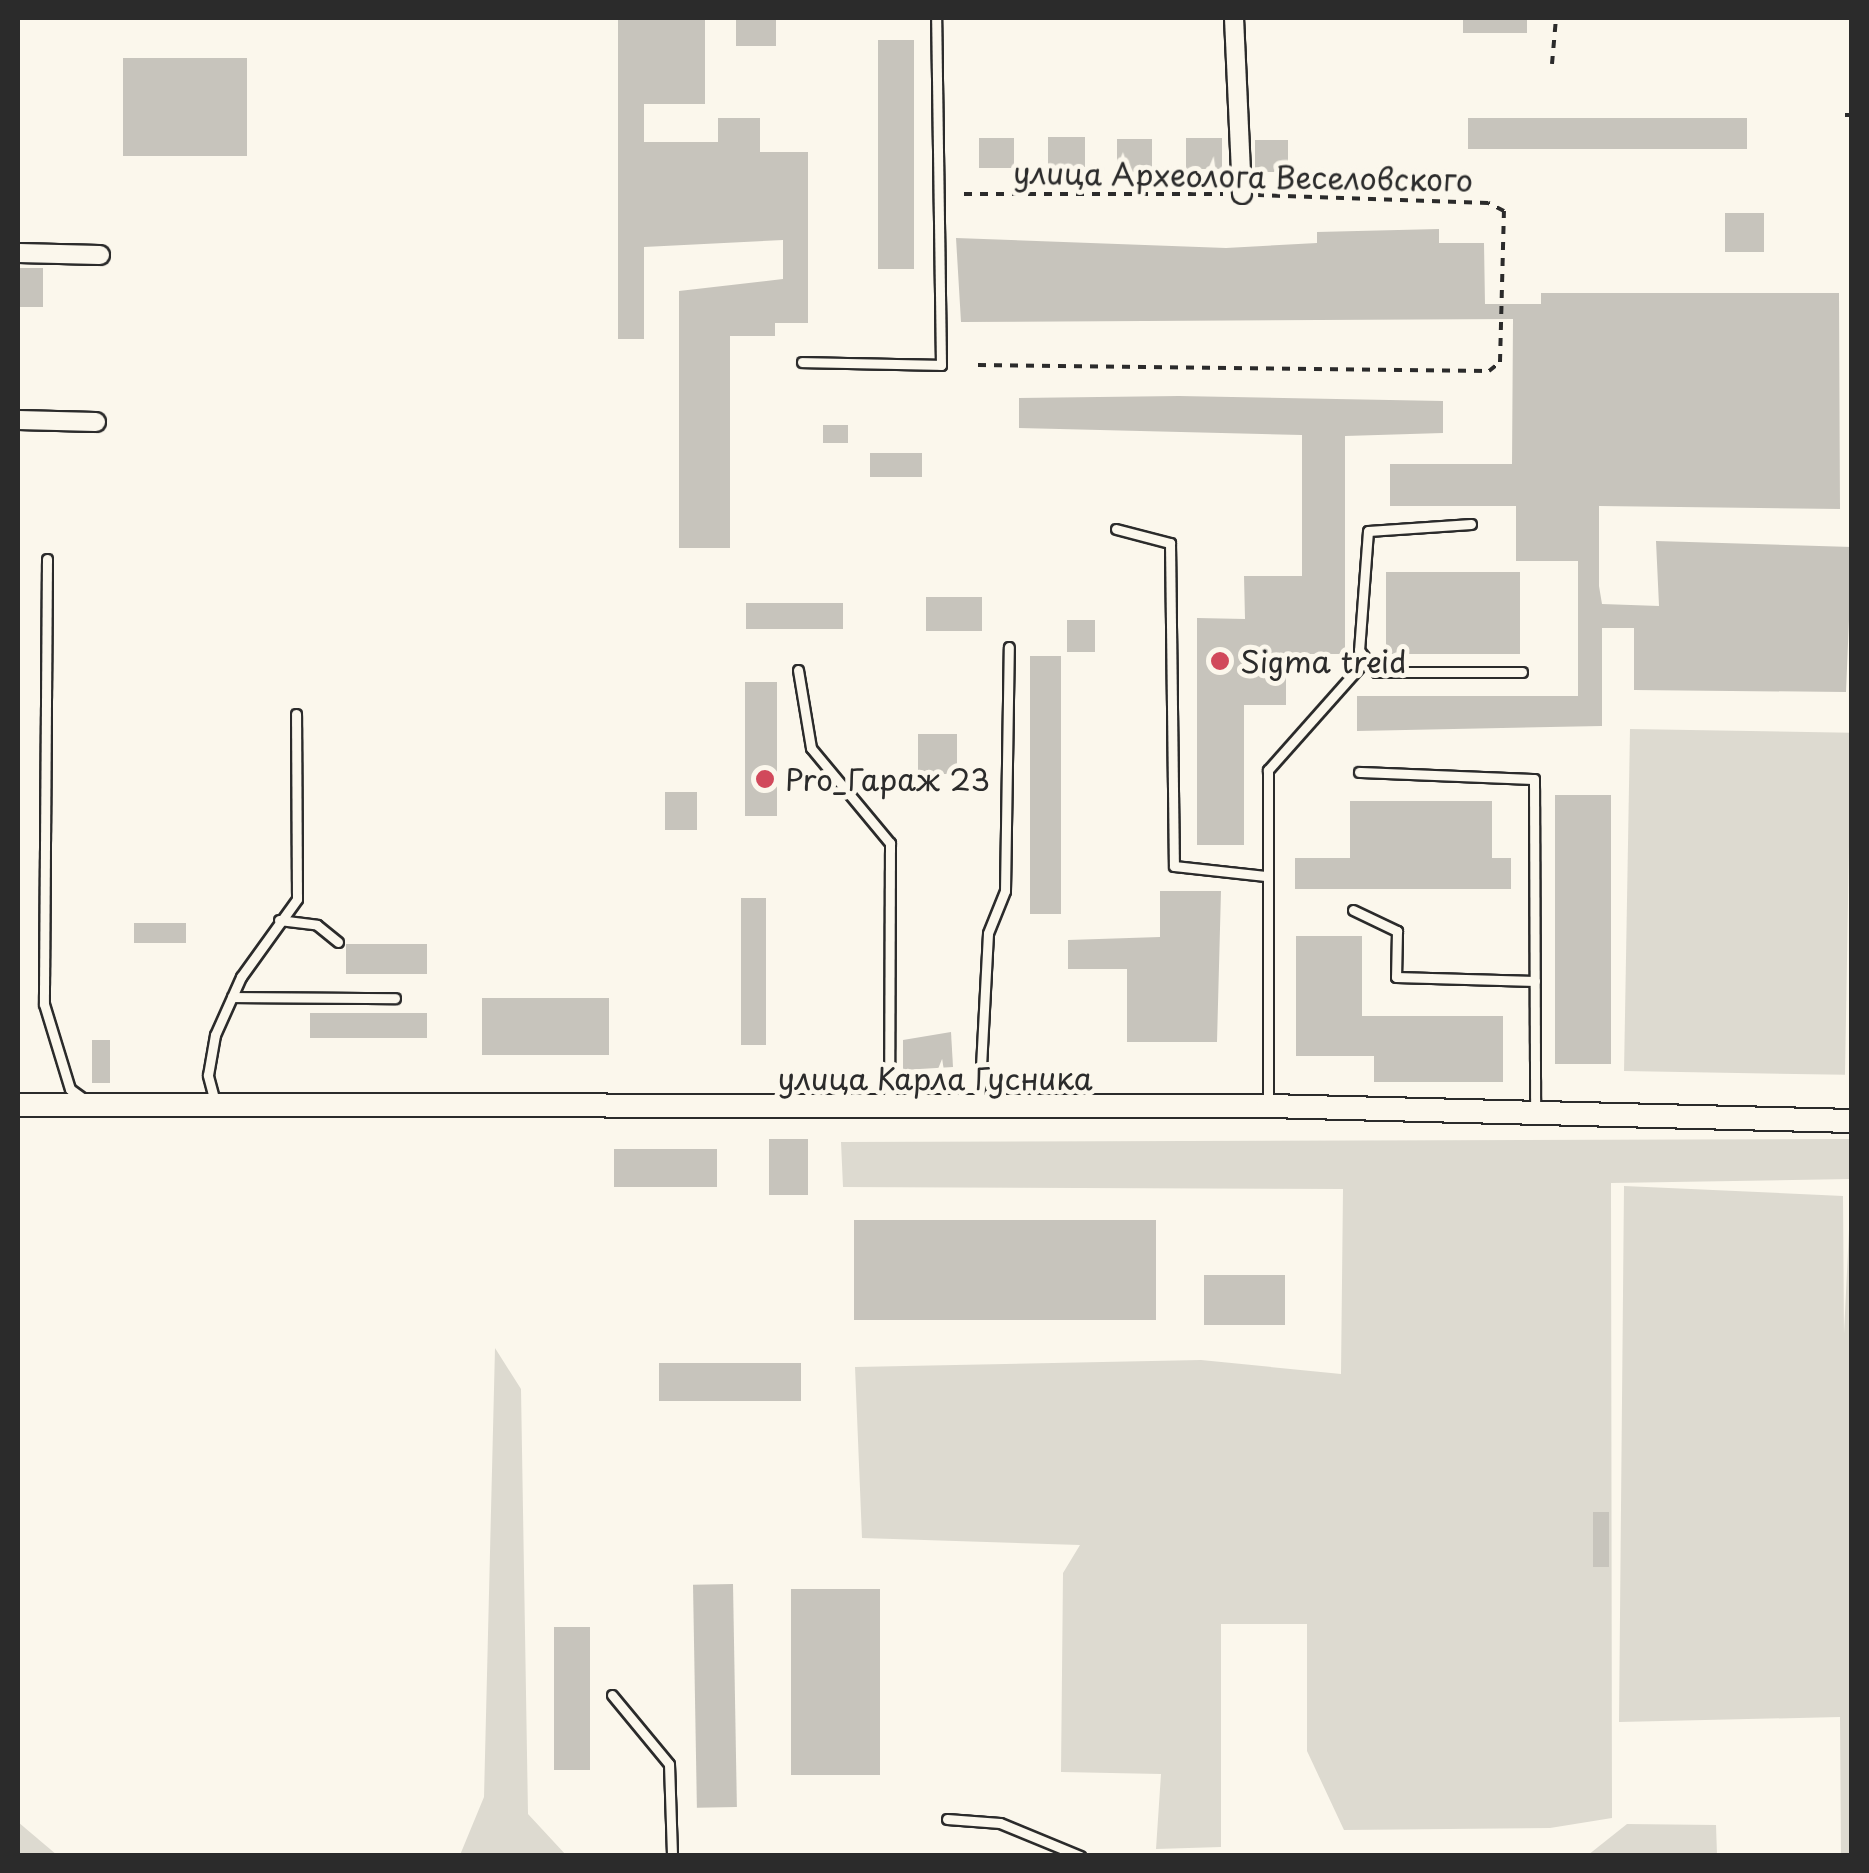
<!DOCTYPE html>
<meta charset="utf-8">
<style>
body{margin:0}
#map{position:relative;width:1869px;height:1873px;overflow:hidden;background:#fbf7ec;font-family:"Playpen Sans",sans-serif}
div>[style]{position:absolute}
.green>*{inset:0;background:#dddad0;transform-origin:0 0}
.building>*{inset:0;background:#c7c4bc;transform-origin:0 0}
.path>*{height:4px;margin-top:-2px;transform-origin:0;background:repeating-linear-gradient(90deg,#2b2b2b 0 8px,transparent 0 16px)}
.roads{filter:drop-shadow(2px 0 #2b2b2b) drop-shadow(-2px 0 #2b2b2b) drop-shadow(0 2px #2b2b2b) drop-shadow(0 -2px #2b2b2b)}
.service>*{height:9px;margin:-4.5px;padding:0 4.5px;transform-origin:4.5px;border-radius:4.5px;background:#fbf7ec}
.minor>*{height:18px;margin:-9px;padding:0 9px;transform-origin:9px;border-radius:9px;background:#fbf7ec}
.tertiary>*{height:22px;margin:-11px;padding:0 11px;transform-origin:11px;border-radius:11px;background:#fbf7ec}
.dots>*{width:28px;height:28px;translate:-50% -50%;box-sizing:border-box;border:5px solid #fbf7ec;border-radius:50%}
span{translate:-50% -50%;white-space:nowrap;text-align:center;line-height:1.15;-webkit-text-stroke:10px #fbf7ec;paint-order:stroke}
.street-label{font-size:30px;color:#2b2b2b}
.poi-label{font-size:30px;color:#2b2b2b}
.left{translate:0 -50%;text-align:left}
.frame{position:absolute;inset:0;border:20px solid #2b2b2b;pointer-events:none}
</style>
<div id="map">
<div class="green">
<div style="left:1630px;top:729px;width:221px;height:342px;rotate:1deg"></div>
<div style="clip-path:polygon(1851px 1139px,1851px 1179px,1611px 1183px,1612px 1818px,1550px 1828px,1344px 1830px,1307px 1751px,1307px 1624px,1221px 1624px,1221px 1847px,1156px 1849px,1161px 1774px,1061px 1772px,1063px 1573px,1080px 1545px,862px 1538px,855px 1367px,1201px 1360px,1341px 1374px,1343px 1189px,843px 1187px,841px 1142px)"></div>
<div style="clip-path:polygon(1624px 1186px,1843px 1196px,1844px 1334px,1851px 1188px,1851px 1855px,1841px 1855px,1840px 1717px,1619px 1722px)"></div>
<div style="clip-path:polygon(495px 1348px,521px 1389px,528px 1814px,566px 1855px,460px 1855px,484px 1797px)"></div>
<div style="clip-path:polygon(18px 1822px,57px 1855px,18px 1855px)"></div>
<div style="clip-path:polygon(1627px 1824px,1716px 1825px,1717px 1855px,1588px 1855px)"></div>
</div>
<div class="building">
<div style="clip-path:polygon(618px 18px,705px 18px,705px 104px,644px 104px,644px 142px,718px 142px,718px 118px,760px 118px,760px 152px,808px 152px,808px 323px,775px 323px,775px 336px,730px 336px,730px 548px,679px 548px,679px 291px,783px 279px,783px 240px,644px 247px,644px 339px,618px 339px)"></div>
<div style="left:736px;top:18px;width:40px;height:28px"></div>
<div style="left:1463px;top:18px;width:64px;height:15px"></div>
<div style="left:878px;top:40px;width:36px;height:229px"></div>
<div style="left:123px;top:58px;width:124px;height:98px"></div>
<div style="left:1468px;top:118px;width:279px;height:31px"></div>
<div style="left:1048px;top:137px;width:37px;height:30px"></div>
<div style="left:979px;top:138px;width:35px;height:30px"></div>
<div style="left:1186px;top:138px;width:36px;height:31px"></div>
<div style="left:1117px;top:139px;width:35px;height:33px"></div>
<div style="left:1255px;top:140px;width:33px;height:32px"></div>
<div style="left:1725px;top:213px;width:39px;height:39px"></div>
<div style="clip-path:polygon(1439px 229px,1439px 243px,1484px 243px,1485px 304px,1541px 304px,1541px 293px,1839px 293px,1840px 509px,1599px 506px,1599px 586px,1602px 604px,1659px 606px,1656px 541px,1852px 547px,1846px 692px,1634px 690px,1634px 628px,1602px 628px,1602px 726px,1357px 731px,1357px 696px,1578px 696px,1578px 561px,1516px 561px,1516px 506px,1390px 506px,1390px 464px,1512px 464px,1513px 319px,961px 322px,956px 238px,1226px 248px,1317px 243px,1317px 232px)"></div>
<div style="left:18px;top:268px;width:25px;height:39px"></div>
<div style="clip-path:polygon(1179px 396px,1443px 401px,1443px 433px,1345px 436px,1345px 654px,1286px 654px,1286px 705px,1244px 705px,1244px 845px,1197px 845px,1197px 618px,1245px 619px,1244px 576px,1302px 576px,1302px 435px,1019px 428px,1019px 398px)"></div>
<div style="left:823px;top:425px;width:25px;height:18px"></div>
<div style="left:870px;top:453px;width:52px;height:24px"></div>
<div style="left:1386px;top:572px;width:134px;height:82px"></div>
<div style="left:926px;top:597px;width:56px;height:34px"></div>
<div style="left:746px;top:603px;width:97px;height:26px"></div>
<div style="left:1067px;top:620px;width:28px;height:32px"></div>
<div style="left:1030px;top:656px;width:31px;height:258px"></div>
<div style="left:745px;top:682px;width:32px;height:134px"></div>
<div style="left:918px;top:734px;width:39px;height:40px"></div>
<div style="left:665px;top:792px;width:32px;height:38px"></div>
<div style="left:1555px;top:795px;width:56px;height:269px"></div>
<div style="clip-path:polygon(1350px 801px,1492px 801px,1492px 858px,1511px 858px,1511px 889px,1295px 889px,1295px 858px,1350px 858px)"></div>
<div style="clip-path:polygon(1160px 891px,1221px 891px,1217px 1042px,1127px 1042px,1127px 969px,1068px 969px,1068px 940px,1160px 937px)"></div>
<div style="left:741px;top:898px;width:25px;height:147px"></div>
<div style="left:134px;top:923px;width:52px;height:20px"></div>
<div style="clip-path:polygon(1296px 936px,1362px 936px,1362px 1016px,1503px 1016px,1503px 1082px,1374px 1082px,1374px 1056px,1296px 1056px)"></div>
<div style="left:346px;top:944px;width:81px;height:30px"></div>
<div style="left:482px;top:998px;width:127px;height:57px"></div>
<div style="left:310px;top:1013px;width:117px;height:25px"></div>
<div style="clip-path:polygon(951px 1032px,953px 1067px,903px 1070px,903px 1040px)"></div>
<div style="left:92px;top:1040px;width:18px;height:43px"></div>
<div style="left:769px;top:1139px;width:39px;height:56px"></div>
<div style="left:614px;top:1149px;width:103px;height:38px"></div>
<div style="left:854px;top:1220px;width:302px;height:100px"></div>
<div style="left:1204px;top:1275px;width:81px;height:50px"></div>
<div style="left:659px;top:1363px;width:142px;height:38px"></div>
<div style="left:1593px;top:1512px;width:16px;height:55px"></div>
<div style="left:733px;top:1584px;width:223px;height:40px;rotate:89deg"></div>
<div style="left:791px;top:1589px;width:89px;height:186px"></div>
<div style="left:554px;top:1627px;width:36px;height:143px"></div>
</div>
<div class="path">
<div style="left:1552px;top:64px;width:46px;rotate:-85deg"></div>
<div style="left:1845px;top:115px;width:7px"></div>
<div style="left:964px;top:194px;width:259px"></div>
<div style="left:978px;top:365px;width:511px;rotate:0.67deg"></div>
<div style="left:1489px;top:371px;width:14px;rotate:-39deg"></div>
<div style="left:1500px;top:362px;width:151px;rotate:-88.5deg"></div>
<div style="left:1504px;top:211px;width:18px;rotate:-153deg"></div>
<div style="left:1488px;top:203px;width:230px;rotate:-178deg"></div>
</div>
<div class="roads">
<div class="service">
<div style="left:802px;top:362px;width:139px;rotate:1.2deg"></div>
<div style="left:941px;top:365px;width:347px;rotate:-90.8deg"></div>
<div style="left:1471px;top:524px;width:103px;rotate:176.1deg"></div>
<div style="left:1368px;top:531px;width:119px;rotate:94.3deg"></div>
<div style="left:1359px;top:650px;width:28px;rotate:52deg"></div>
<div style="left:1376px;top:672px;width:146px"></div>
<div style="left:1116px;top:529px;width:56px;rotate:14.5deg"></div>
<div style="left:1170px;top:543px;width:323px;rotate:89.3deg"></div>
<div style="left:1174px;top:866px;width:92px;rotate:6.3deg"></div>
<div style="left:47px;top:559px;width:445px;rotate:90.4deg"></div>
<div style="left:44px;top:1004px;width:89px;rotate:73deg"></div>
<div style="left:70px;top:1089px;width:17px;rotate:36deg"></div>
<div style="left:798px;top:670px;width:79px;rotate:80.5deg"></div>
<div style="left:811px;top:748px;width:124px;rotate:50.3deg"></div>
<div style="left:890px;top:843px;width:263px;rotate:90.2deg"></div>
<div style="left:1359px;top:772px;width:175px;rotate:2.3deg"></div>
<div style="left:1534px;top:779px;width:331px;rotate:89.8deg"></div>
<div style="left:1353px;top:910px;width:49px;rotate:25.5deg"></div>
<div style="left:1397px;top:931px;width:46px;rotate:91.2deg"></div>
<div style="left:1396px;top:977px;width:139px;rotate:1.6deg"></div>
<div style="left:279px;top:920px;width:38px;rotate:7deg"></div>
<div style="left:317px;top:925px;width:27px;rotate:39deg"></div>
<div style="left:232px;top:997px;width:163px;rotate:0.4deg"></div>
<div style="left:215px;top:1102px;width:28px;rotate:-105deg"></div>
<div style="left:208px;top:1075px;width:41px;rotate:-80.1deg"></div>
<div style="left:215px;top:1035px;width:64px;rotate:-65.9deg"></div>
<div style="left:241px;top:977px;width:96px;rotate:-54.3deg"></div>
<div style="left:297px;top:899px;width:185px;rotate:-90.3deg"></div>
<div style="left:1268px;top:1104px;width:334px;rotate:-90deg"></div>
<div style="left:1268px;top:770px;width:144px;rotate:-48.4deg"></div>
<div style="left:979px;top:1105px;width:172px;rotate:-87deg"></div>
<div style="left:988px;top:933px;width:45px;rotate:-68deg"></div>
<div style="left:1005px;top:891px;width:244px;rotate:-89.1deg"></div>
<div style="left:612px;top:1695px;width:89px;rotate:50.4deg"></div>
<div style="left:669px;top:1764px;width:92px;rotate:88.1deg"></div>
<div style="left:947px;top:1819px;width:53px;rotate:4.3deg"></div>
<div style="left:1000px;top:1823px;width:87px;rotate:22.4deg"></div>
</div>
<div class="minor">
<div style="left:1234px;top:18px;width:176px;rotate:87.4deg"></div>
<div style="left:18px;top:253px;width:82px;rotate:1.4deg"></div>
<div style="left:18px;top:420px;width:78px;rotate:1.5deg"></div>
</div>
<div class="tertiary">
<div style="left:18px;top:1105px;width:1250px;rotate:0.05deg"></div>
<div style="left:1268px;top:1106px;width:584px;rotate:1.47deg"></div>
</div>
</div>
<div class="dots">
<div style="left:1220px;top:661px;background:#d1495b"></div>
<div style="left:765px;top:779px;background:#d1495b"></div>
</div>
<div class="street-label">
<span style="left:1243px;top:176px;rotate:1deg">улица Археолога Веселовского</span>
<span style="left:935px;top:1078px">улица Карла Гусника</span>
</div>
<div class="poi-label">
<span class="left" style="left:1240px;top:661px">Sigma treid</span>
<span class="left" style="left:785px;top:779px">Pro_Гараж 23</span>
</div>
<div class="frame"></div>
</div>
